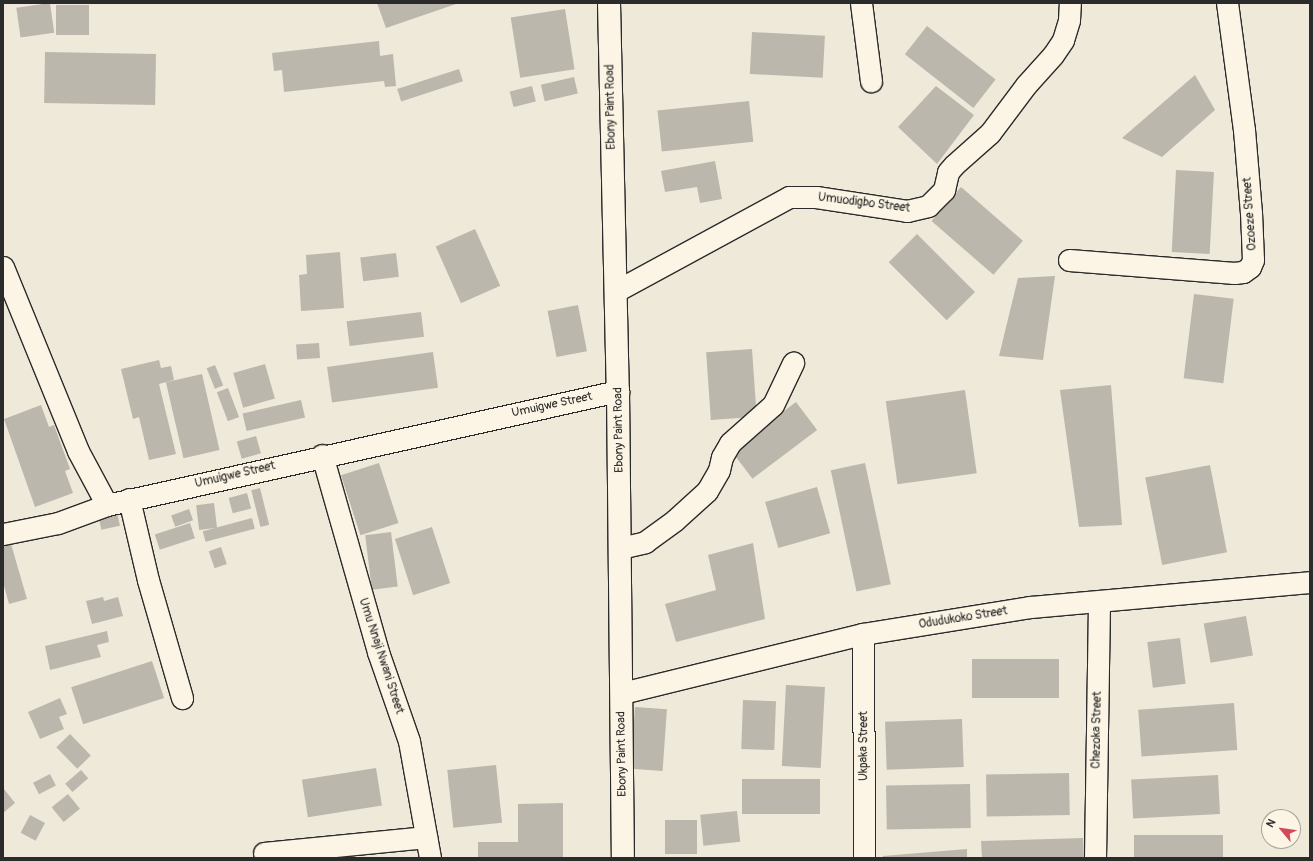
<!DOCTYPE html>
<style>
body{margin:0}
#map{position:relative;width:1313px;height:861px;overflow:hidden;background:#efe9da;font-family:Pangolin,sans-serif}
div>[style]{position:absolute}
.building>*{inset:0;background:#bcb7ac;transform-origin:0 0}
.roads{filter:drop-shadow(1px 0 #2b2b2b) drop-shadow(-1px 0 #2b2b2b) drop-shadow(0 1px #2b2b2b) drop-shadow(0 -1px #2b2b2b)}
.street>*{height:21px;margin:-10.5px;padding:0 10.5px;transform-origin:10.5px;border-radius:10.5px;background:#fcf5e5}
.secondary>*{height:22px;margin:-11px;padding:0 11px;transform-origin:11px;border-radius:11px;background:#fcf5e5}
span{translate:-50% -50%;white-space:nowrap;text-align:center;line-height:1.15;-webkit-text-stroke:3px #fcf5e5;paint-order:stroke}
.street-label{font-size:12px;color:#2b2b2b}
.frame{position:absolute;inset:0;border:4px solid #2b2b2b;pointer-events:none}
.north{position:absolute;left:1261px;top:809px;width:40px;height:40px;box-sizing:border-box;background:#fcf5e5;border:1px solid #a8a49b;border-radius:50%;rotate:299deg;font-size:11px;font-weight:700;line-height:16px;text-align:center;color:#2b2b2b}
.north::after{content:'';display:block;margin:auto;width:14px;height:18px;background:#d1495b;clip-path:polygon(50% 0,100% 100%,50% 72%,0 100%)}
</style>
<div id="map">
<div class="building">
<div style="left:50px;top:3px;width:30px;height:34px;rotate:82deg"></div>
<div style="clip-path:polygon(377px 3px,459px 3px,386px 28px)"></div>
<div style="left:56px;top:5px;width:33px;height:30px"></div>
<div style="left:565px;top:9px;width:61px;height:55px;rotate:81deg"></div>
<div style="left:927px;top:26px;width:87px;height:36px;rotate:38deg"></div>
<div style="left:752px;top:32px;width:73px;height:42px;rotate:3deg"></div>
<div style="clip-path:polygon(379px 41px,380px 56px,393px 54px,396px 86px,385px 87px,384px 81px,284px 92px,282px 70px,274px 71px,272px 53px)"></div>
<div style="left:45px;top:52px;width:111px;height:51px;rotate:1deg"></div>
<div style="left:459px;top:69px;width:13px;height:65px;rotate:72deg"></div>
<div style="clip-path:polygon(1195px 75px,1215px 110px,1162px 157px,1122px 138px)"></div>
<div style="left:574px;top:77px;width:17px;height:34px;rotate:77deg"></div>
<div style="left:532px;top:86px;width:16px;height:23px;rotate:76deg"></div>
<div style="clip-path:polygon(936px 86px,974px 115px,937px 164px,898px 127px)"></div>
<div style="left:749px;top:101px;width:41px;height:92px;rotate:84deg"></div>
<div style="clip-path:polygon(715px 161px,722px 199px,700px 203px,697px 187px,665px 192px,661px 171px)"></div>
<div style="left:1176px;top:170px;width:38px;height:82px;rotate:3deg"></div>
<div style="left:961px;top:187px;width:82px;height:45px;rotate:41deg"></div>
<div style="left:475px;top:229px;width:62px;height:43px;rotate:66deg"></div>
<div style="left:917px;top:234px;width:82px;height:40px;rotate:45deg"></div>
<div style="clip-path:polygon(340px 252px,344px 308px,301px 311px,299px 275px,307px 274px,306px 255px)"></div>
<div style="left:396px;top:253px;width:24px;height:36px;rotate:83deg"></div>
<div style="clip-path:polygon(1055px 276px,1043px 360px,999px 356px,1018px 278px)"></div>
<div style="left:1194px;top:294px;width:40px;height:85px;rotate:7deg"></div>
<div style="left:578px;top:305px;width:47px;height:31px;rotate:79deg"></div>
<div style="left:421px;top:312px;width:25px;height:75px;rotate:83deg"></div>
<div style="left:319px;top:343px;width:15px;height:23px;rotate:86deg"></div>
<div style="left:752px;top:349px;width:68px;height:46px;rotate:86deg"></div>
<div style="left:433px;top:352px;width:36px;height:107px;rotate:82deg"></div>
<div style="clip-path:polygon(159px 360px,161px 368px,171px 366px,174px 380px,159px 384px,176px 454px,149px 460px,139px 417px,133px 419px,121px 369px)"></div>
<div style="left:265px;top:364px;width:36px;height:33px;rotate:74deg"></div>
<div style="left:215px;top:365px;width:22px;height:9px;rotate:68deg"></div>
<div style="left:202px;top:374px;width:78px;height:37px;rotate:77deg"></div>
<div style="clip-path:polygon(1111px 385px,1122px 525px,1079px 527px,1060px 390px)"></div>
<div style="left:228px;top:388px;width:31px;height:12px;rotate:69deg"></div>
<div style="left:965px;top:390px;width:84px;height:80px;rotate:82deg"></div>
<div style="left:301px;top:400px;width:18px;height:60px;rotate:77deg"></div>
<div style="left:796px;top:402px;width:35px;height:81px;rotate:53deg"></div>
<div style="clip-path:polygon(41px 405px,49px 427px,54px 425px,70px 469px,65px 471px,73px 493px,35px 507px,4px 419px)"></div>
<div style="left:256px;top:436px;width:18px;height:20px;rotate:74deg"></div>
<div style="left:379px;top:463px;width:63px;height:40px;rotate:72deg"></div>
<div style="left:865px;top:463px;width:124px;height:35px;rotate:78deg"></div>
<div style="left:1210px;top:465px;width:89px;height:66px;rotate:79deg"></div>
<div style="left:817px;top:487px;width:48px;height:54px;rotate:74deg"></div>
<div style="left:260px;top:488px;width:38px;height:9px;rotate:76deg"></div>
<div style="left:247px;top:493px;width:16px;height:19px;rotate:75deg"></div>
<div style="left:214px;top:503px;width:25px;height:18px;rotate:83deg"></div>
<div style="left:189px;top:509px;width:12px;height:19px;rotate:70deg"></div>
<div style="left:117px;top:512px;width:14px;height:19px;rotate:78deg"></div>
<div style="left:252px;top:518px;width:11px;height:51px;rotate:75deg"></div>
<div style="left:190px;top:523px;width:16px;height:37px;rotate:72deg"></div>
<div style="left:432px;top:527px;width:59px;height:39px;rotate:72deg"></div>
<div style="left:391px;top:532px;width:55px;height:26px;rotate:83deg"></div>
<div style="clip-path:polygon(753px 543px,765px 619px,676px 642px,665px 604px,716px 590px,708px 555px)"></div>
<div style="clip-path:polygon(11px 544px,27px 599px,9px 604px,3px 582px,3px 546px)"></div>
<div style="left:221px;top:547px;width:18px;height:13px;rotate:71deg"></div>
<div style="clip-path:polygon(103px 597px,104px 601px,118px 597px,123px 616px,92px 624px,86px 601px)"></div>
<div style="left:1246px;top:616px;width:40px;height:43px;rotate:80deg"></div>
<div style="clip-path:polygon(107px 631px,109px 642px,97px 645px,101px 657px,50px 670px,45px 646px)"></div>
<div style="left:1180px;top:638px;width:46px;height:33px;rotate:83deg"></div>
<div style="left:1059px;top:659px;width:39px;height:87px;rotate:90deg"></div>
<div style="left:152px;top:661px;width:39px;height:85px;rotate:72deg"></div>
<div style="left:786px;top:685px;width:39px;height:81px;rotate:3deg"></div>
<div style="clip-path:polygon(60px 698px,67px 714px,59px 717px,64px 729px,40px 739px,28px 712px)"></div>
<div style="left:743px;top:700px;width:33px;height:49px;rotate:2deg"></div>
<div style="left:1234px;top:703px;width:47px;height:96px;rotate:86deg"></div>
<div style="left:635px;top:707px;width:32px;height:62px;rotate:4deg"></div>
<div style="left:962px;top:719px;width:48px;height:77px;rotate:88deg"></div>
<div style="left:70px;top:734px;width:30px;height:19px;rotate:46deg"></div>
<div style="left:496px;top:765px;width:58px;height:49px;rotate:84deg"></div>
<div style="left:376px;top:768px;width:38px;height:75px;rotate:81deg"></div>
<div style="left:81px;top:770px;width:11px;height:21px;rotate:49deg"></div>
<div style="left:1069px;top:773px;width:42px;height:83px;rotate:89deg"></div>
<div style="left:50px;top:774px;width:13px;height:19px;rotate:63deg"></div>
<div style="left:1218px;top:775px;width:39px;height:87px;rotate:87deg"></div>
<div style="left:742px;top:779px;width:78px;height:35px"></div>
<div style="left:970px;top:784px;width:44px;height:84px;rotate:89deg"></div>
<div style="clip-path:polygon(4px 789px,15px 803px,3px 813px,3px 790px)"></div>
<div style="left:68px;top:794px;width:19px;height:21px;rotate:51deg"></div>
<div style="clip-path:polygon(563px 803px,563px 858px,478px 858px,478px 842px,518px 842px,518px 804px)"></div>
<div style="left:737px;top:811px;width:31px;height:37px;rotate:84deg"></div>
<div style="left:30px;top:815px;width:17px;height:20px;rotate:28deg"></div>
<div style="left:665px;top:820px;width:32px;height:34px"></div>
<div style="left:1223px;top:835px;width:23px;height:89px;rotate:90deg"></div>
<div style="clip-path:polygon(1083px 838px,1084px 858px,982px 858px,981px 841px)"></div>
<div style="clip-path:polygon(967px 849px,967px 858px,883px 858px,883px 856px)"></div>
</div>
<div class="roads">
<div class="street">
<div style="left:861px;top:3px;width:79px;rotate:82.7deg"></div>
<div style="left:1069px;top:260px;width:166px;rotate:4.5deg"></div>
<div style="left:1234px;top:273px;width:9px;rotate:-6deg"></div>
<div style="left:1243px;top:272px;width:9px;rotate:-36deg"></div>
<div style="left:1250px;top:267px;width:8px;rotate:-67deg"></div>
<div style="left:1253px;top:260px;width:47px;rotate:-92.4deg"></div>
<div style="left:1251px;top:213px;width:83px;rotate:-94.8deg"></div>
<div style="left:1244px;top:130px;width:128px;rotate:-97.6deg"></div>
<div style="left:3px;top:267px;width:199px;rotate:67.8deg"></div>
<div style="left:78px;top:451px;width:61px;rotate:61.8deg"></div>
<div style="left:107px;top:505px;width:524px;rotate:-12.58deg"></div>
<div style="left:616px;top:291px;width:197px;rotate:-28.5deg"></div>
<div style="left:789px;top:197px;width:27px"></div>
<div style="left:816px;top:197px;width:92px;rotate:8.7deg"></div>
<div style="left:907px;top:211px;width:22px;rotate:-13deg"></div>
<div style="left:928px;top:206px;width:23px;rotate:-45deg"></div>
<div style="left:944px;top:190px;width:18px;rotate:-77deg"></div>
<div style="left:948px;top:172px;width:9px;rotate:-49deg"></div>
<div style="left:954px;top:165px;width:48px;rotate:-41.6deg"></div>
<div style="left:990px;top:133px;width:60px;rotate:-53.1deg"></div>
<div style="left:1026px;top:85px;width:40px;rotate:-48deg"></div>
<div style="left:1053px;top:55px;width:18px;rotate:-56deg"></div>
<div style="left:1063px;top:40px;width:21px;rotate:-73deg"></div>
<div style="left:1069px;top:20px;width:17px;rotate:-87deg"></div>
<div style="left:322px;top:455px;width:205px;rotate:74.1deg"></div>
<div style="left:378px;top:652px;width:94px;rotate:70.8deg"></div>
<div style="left:409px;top:741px;width:119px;rotate:79.8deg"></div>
<div style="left:129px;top:499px;width:83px;rotate:76.8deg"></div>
<div style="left:148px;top:580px;width:123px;rotate:73.9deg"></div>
<div style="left:3px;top:534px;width:56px;rotate:-11.3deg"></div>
<div style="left:58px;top:523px;width:52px;rotate:-20.2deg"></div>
<div style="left:620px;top:548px;width:26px;rotate:-13deg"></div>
<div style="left:645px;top:542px;width:37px;rotate:-36deg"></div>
<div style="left:675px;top:520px;width:43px;rotate:-42.2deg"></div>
<div style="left:707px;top:491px;width:24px;rotate:-60deg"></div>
<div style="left:719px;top:470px;width:13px;rotate:-77deg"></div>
<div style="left:722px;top:457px;width:16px;rotate:-60deg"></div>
<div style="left:730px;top:443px;width:57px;rotate:-41.5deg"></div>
<div style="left:773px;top:405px;width:47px;rotate:-64.5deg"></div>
<div style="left:863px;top:634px;width:224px;rotate:89.7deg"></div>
<div style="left:622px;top:693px;width:248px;rotate:-13.8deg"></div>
<div style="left:863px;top:634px;width:169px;rotate:-9.2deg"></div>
<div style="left:1030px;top:607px;width:281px;rotate:-5.1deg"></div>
<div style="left:264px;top:853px;width:163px;rotate:-5.6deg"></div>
<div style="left:1095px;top:858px;width:256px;rotate:-89.1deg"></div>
</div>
<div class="secondary">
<div style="left:609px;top:3px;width:388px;rotate:88.7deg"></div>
<div style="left:618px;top:391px;width:467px;rotate:89.4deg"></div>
</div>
</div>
<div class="street-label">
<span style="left:611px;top:107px;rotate:-91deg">Ebony Paint Road</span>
<span style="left:864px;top:203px;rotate:7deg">Umuodigbo Street</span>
<span style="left:1250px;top:214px;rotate:-94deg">Ozoeze Street</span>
<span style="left:552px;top:405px;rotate:-12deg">Umuigwe Street</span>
<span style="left:619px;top:430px;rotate:-91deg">Ebony Paint Road</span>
<span style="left:235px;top:475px;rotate:-13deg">Umuigwe Street</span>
<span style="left:963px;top:618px;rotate:-9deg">Odudukoko Street</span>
<span style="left:381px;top:656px;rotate:72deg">Umu Nnaji Nwani Street</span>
<span style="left:1097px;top:730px;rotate:-89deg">Chezoka Street</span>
<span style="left:864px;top:746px;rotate:-90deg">Ukpaka Street</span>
<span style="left:622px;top:754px;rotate:-91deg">Ebony Paint Road</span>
</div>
<div class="frame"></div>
<div class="north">N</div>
</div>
